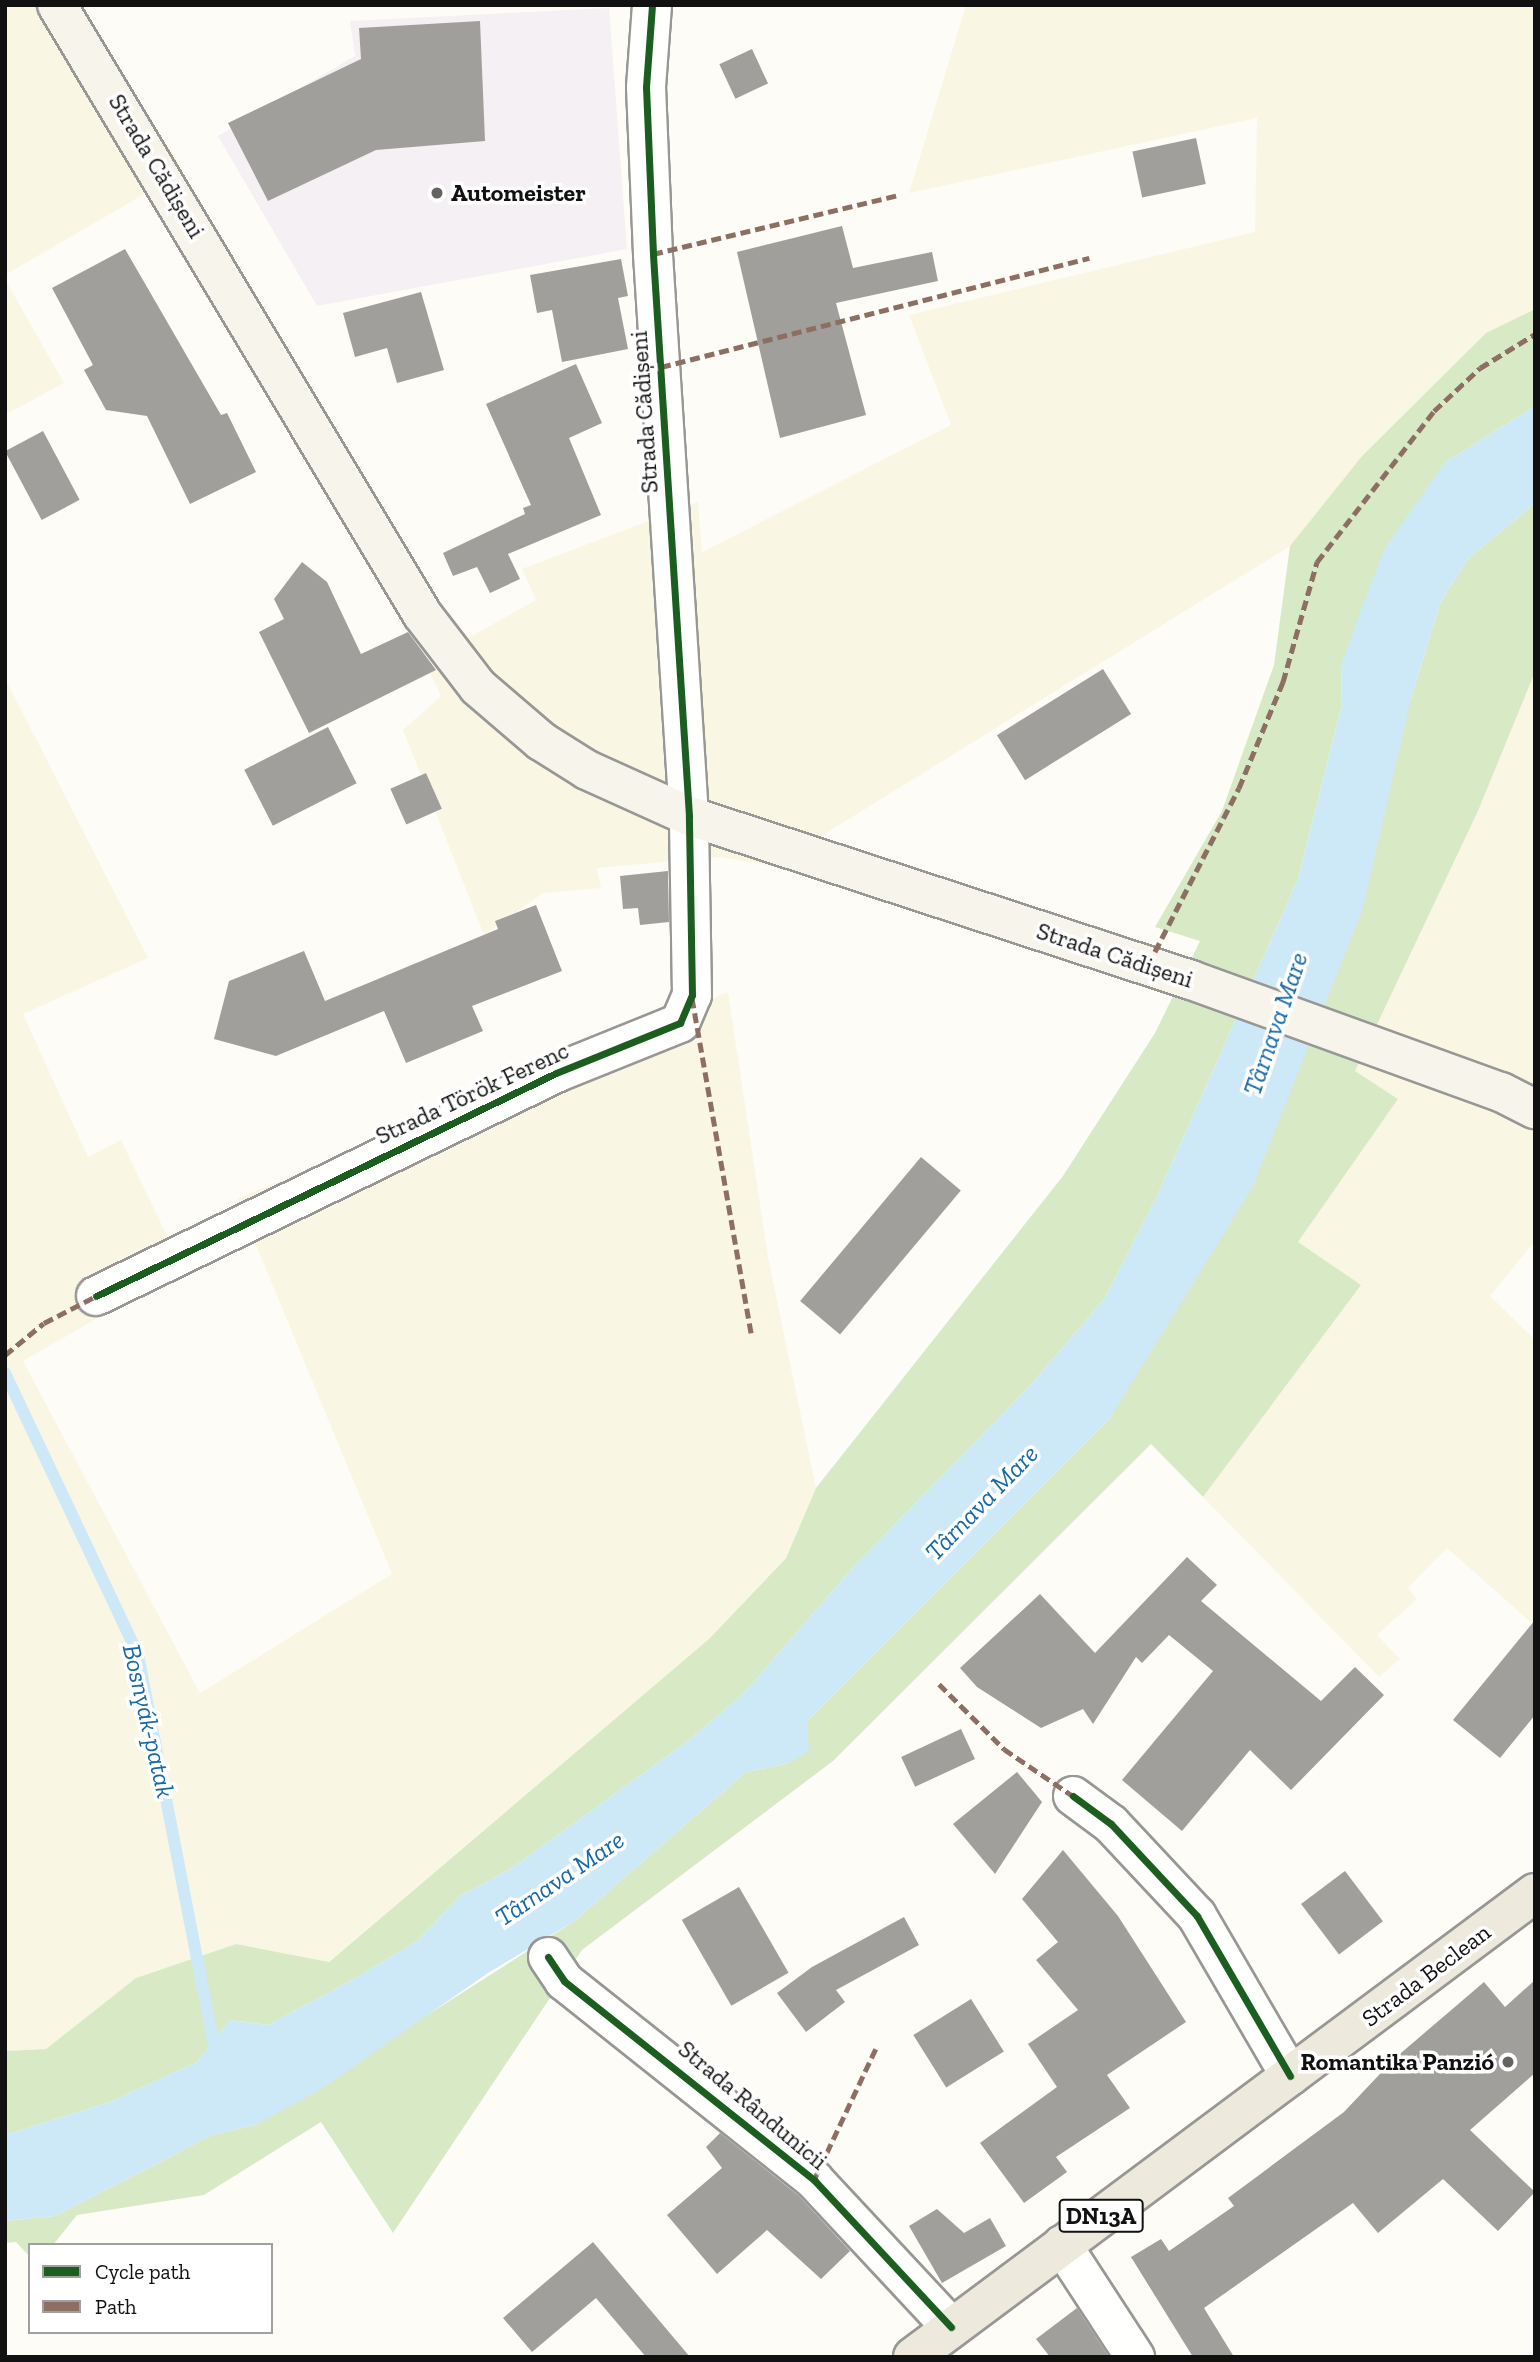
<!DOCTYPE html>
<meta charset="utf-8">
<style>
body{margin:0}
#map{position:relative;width:1540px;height:2362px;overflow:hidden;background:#fdfcf7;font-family:"Zilla Slab",serif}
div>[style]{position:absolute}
.industrial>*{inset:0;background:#f5f0f3}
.farmland>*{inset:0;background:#f9f7e4}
.forest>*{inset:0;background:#d8eac5}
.water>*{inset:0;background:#cde8f7}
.stream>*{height:12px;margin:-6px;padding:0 6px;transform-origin:6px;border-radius:6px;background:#cde8f7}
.building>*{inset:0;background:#a19f9c;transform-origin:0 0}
.roads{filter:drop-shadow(2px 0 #979795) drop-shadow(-2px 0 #979795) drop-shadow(0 2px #979795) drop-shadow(0 -2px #979795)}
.minor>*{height:38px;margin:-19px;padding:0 19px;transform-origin:19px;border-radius:19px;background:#fffffe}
.secondary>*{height:38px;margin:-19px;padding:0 19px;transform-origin:19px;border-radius:19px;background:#f6f4eb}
.primary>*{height:38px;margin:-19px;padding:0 19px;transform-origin:19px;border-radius:19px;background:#ede9dc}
.quiet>*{height:5px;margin-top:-2.5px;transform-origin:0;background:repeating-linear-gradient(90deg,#8d6e63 0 10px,transparent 0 15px)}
.cycleway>*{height:7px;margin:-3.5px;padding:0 3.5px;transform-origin:3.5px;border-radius:3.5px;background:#1b5e20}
.dots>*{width:19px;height:19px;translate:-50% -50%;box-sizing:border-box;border:4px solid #fff;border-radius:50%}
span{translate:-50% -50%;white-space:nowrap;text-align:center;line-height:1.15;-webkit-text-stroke:7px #fff;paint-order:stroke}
.shield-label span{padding:2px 5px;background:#fff;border:2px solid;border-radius:5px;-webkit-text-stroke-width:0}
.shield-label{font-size:23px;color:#111;font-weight:700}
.street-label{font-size:24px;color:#111}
.poi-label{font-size:24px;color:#111;font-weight:700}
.left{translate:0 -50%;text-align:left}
.right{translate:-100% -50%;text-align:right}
.water-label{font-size:26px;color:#1768a6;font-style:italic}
.frame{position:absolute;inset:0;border:7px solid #111;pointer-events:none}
.legend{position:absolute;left:28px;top:2243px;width:245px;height:91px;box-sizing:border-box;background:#fff;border:2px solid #a0a0a0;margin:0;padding:9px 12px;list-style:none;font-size:21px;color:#111}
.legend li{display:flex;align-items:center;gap:14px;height:35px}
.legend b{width:35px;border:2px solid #a0a0a0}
</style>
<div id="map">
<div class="industrial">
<div style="clip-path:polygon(609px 8px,627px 249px,317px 306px,218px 136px,355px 56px,350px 21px)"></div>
</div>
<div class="farmland">
<div style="clip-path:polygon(5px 5px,79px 5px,184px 171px,5px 275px)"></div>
<div style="clip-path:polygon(966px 5px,1535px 5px,1535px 309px,1486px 333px,1362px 456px,1290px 546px,773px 866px,720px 857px,597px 868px,601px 888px,543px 893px,484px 935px,403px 730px,441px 696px,425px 662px,536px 600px,522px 569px,698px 502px,702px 552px,951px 425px,909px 315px,1255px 232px,1257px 118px,909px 193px)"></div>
<div style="clip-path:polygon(5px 279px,64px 383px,5px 415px)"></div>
<div style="clip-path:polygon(1535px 672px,1535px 1241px,1490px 1296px,1535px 1340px,1535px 1626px,1447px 1548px,1408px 1588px,1417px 1599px,1377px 1635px,1400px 1659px,1379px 1677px,1203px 1497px,1360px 1285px,1298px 1242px,1398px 1099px,1354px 1072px,1478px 811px)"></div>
<div style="clip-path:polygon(5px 678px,148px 958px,23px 1014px,88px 1157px,121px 1140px,183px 1269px,23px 1361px,200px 1693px,392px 1574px,237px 1199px,728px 992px,768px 1257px,816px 1488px,786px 1557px,709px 1639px,328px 1962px,236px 1944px,136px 1978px,46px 2049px,5px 2051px)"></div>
</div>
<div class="forest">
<div style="clip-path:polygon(1535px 309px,1535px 406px,1444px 463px,1342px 662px,1341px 708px,1298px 879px,1158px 1194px,1105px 1298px,1029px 1387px,857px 1563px,744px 1693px,688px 1741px,512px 1868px,460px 1896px,417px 1941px,352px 1980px,268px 2025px,230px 2020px,197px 2062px,110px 2102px,5px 2135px,5px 2051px,46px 2049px,136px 1978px,236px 1944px,329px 1962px,709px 1639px,786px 1558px,816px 1488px,1063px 1176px,1155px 1033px,1200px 941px,1155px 927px,1222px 811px,1274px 665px,1290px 546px,1362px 456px,1486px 333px)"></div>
<div style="clip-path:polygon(1535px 503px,1535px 672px,1478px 811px,1355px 1071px,1398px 1099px,1298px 1242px,1361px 1285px,1203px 1497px,1151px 1444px,833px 1761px,582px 1950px,393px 2233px,321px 2122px,204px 2195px,77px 2215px,53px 2245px,30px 2245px,30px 2257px,16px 2242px,5px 2243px,5px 2221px,55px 2216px,212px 2135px,255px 2125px,573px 1922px,746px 1772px,789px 1763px,807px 1721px,1110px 1418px,1411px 698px,1441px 601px,1468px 559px)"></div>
</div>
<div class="water">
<div style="clip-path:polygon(1535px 406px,1535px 503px,1468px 559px,1441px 601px,1411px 698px,1363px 908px,1253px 1186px,1110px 1418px,807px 1721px,809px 1751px,789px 1763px,746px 1772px,573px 1922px,488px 1973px,321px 2089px,255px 2125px,212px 2135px,55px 2216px,5px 2221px,5px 2135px,110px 2102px,197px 2062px,230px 2020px,268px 2025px,352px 1980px,417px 1941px,460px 1896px,512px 1868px,688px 1741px,744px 1693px,857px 1563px,1029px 1387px,1105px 1298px,1158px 1194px,1298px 879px,1341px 708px,1342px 662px,1383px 551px,1444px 463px)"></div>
</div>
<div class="stream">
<div style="left:5px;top:1373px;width:312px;rotate:64.7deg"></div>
<div style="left:138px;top:1655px;width:409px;rotate:79deg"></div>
</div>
<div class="building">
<div style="clip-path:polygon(480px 21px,485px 141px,376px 150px,268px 201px,228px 123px,361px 59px,359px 28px)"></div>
<div style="left:752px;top:49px;width:38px;height:36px;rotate:65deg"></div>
<div style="left:1196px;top:138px;width:47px;height:65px;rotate:78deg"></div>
<div style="clip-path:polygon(842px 226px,853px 268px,932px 252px,938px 281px,836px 303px,866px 415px,780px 438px,737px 252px)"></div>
<div style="clip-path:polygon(125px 249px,221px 415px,227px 413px,256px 472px,190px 504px,147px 416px,106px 410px,84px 370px,93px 365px,52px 288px)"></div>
<div style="clip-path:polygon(621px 259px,628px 296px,618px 298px,628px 349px,562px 362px,552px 310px,537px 313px,530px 275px)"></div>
<div style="clip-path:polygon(421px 292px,444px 370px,397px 383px,387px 348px,355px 357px,343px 313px)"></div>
<div style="clip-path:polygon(576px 364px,602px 423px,569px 438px,601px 515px,508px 554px,520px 579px,490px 593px,477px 567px,453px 576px,443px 553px,525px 514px,523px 508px,531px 505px,486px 404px)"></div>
<div style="left:43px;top:431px;width:78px;height:43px;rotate:62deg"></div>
<div style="clip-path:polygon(302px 562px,327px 582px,361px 654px,408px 632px,436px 670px,309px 733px,259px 632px,284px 619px,274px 599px)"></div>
<div style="left:1103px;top:669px;width:53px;height:125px;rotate:58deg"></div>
<div style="left:328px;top:727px;width:63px;height:94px;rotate:63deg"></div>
<div style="left:426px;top:773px;width:39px;height:39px;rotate:66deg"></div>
<div style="clip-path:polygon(668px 871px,669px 922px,640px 925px,638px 908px,623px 909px,620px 876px)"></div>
<div style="clip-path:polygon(536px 905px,562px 971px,472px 1006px,483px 1031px,406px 1063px,384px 1011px,276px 1056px,214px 1039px,229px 981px,304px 951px,325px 1001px,498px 929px,495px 921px)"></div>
<div style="left:921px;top:1157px;width:52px;height:188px;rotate:40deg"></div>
<div style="clip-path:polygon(1187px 1557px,1217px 1585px,1201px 1601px,1321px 1701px,1355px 1667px,1384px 1695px,1291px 1790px,1250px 1750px,1182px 1831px,1122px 1780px,1213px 1671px,1169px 1635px,1142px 1663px,1136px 1657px,1093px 1724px,1083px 1709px,1041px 1728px,977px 1687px,960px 1668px,1040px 1594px,1095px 1653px)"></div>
<div style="clip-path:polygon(1535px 1620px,1535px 1715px,1500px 1758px,1453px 1720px)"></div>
<div style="left:961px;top:1729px;width:33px;height:66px;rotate:65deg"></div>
<div style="clip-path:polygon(1017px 1772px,1042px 1802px,995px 1874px,953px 1824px)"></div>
<div style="clip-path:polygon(1063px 1850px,1118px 1916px,1186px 2022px,1107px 2075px,1130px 2108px,1056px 2157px,1067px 2172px,1024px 2203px,980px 2143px,1057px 2087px,1028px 2044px,1078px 2010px,1036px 1960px,1058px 1942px,1022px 1899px)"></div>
<div style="left:1345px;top:1871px;width:63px;height:55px;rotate:53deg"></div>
<div style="left:739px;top:1887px;width:99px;height:66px;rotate:60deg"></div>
<div style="clip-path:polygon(904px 1917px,919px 1945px,836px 1990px,845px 2002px,806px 2032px,777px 1993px,812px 1967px)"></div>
<div style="clip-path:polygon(1535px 1980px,1535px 2073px,1470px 2130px,1535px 2192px,1498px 2231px,1443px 2179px,1378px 2233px,1353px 2203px,1204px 2308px,1234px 2357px,1193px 2357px,1131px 2257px,1161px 2239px,1169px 2251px,1234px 2206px,1228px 2198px,1344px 2112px,1394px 2059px,1484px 1982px,1505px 2007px)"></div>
<div style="left:971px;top:1999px;width:62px;height:68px;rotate:58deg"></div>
<div style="clip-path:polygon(720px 2133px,799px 2196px,850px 2251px,821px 2279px,767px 2230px,717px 2274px,667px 2215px,722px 2168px,706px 2147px)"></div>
<div style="clip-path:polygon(937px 2209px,964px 2233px,990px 2218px,1006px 2246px,942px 2283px,909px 2226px)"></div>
<div style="clip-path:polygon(593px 2242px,690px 2357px,646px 2357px,596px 2298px,532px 2352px,503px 2318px)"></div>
<div style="clip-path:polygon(1077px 2308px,1109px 2357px,1050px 2357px,1036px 2339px)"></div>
</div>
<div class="roads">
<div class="minor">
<div style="left:96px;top:1296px;width:511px;rotate:-25.86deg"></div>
<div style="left:556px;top:1073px;width:134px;rotate:-22deg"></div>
<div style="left:680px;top:1023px;width:30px;rotate:-67deg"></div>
<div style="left:692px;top:995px;width:179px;rotate:-91deg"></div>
<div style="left:689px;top:816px;width:563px;rotate:-93.67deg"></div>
<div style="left:653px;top:254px;width:167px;rotate:-92.4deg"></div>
<div style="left:646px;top:87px;width:82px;rotate:-85.8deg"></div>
<div style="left:1073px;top:1796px;width:47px;rotate:36.4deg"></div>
<div style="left:1111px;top:1824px;width:126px;rotate:46.9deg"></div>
<div style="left:1197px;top:1916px;width:185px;rotate:59.8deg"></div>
<div style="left:548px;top:1957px;width:29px;rotate:56deg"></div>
<div style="left:564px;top:1981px;width:320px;rotate:38.5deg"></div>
<div style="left:814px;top:2180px;width:201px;rotate:47deg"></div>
<div style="left:1062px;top:2245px;width:134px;rotate:56.9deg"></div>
</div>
<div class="secondary">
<div style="left:57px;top:5px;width:710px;rotate:59.06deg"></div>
<div style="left:422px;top:614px;width:92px;rotate:52.5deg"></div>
<div style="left:478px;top:687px;width:83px;rotate:40.6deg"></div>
<div style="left:541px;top:741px;width:54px;rotate:32.2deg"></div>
<div style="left:587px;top:770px;width:112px;rotate:24.3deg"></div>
<div style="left:689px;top:816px;width:528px;rotate:18.09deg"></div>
<div style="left:1191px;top:980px;width:330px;rotate:19.9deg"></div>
<div style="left:1501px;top:1092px;width:38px;rotate:27deg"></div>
</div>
<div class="primary">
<div style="left:913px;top:2357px;width:776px;rotate:-36.72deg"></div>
</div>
</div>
<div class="quiet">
<div style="left:653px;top:254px;width:252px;rotate:-13.5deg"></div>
<div style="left:661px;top:367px;width:442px;rotate:-14.3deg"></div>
<div style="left:1148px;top:965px;width:199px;rotate:-62.8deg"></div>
<div style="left:1239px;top:788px;width:115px;rotate:-67.5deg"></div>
<div style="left:1283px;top:682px;width:125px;rotate:-74.2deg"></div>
<div style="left:1317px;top:562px;width:191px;rotate:-52.2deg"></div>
<div style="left:1434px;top:411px;width:63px;rotate:-43.1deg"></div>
<div style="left:1480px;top:368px;width:65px;rotate:-31.7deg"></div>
<div style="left:692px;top:998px;width:344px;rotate:80deg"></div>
<div style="left:5px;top:1355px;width:50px;rotate:-39.4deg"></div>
<div style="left:44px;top:1323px;width:59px;rotate:-27.4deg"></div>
<div style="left:939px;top:1684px;width:92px;rotate:45deg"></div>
<div style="left:1004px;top:1749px;width:83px;rotate:34.3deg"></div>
<div style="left:814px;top:2180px;width:150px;rotate:-64.8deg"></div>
</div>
<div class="cycleway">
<div style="left:96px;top:1296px;width:511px;rotate:-25.86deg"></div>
<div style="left:556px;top:1073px;width:134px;rotate:-22deg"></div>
<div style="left:680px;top:1023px;width:30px;rotate:-67deg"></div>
<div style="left:692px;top:995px;width:179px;rotate:-91deg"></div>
<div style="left:689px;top:816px;width:563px;rotate:-93.67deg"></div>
<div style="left:653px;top:254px;width:167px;rotate:-92.4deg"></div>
<div style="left:646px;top:87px;width:82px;rotate:-85.8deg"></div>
<div style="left:1073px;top:1796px;width:47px;rotate:36.4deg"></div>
<div style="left:1111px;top:1824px;width:126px;rotate:46.9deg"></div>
<div style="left:1197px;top:1916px;width:185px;rotate:59.8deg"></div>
<div style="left:548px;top:1957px;width:29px;rotate:56deg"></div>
<div style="left:564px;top:1981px;width:320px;rotate:38.5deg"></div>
<div style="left:814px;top:2180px;width:201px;rotate:47deg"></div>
</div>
<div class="dots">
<div style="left:437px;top:193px;background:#646362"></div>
<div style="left:1508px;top:2062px;background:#646362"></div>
</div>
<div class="shield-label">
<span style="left:1101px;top:2216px">DN13A</span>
</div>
<div class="street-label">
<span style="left:157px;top:166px;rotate:59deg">Strada Cădișeni</span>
<span style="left:644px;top:412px;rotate:-94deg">Strada Cădișeni</span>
<span style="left:1115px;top:955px;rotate:18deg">Strada Cădișeni</span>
<span style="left:472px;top:1093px;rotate:-25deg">Strada Török Ferenc</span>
<span style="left:1426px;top:1975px;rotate:-37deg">Strada Beclean</span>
<span style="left:753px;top:2105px;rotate:40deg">Strada Rândunicii</span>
</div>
<div class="poi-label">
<span class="left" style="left:451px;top:193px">Automeister</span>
<span class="right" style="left:1494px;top:2062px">Romantika Panzió</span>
</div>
<div class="water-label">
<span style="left:1276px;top:1024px;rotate:-71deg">Târnava Mare</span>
<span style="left:982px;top:1503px;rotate:-46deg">Târnava Mare</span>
<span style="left:148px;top:1721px;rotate:77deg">Bosnyák-patak</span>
<span style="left:560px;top:1879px;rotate:-34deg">Târnava Mare</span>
</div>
<div class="frame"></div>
<ul class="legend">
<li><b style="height:9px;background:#1b5e20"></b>Cycle path</li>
<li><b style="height:9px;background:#8d6e63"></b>Path</li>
</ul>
</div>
